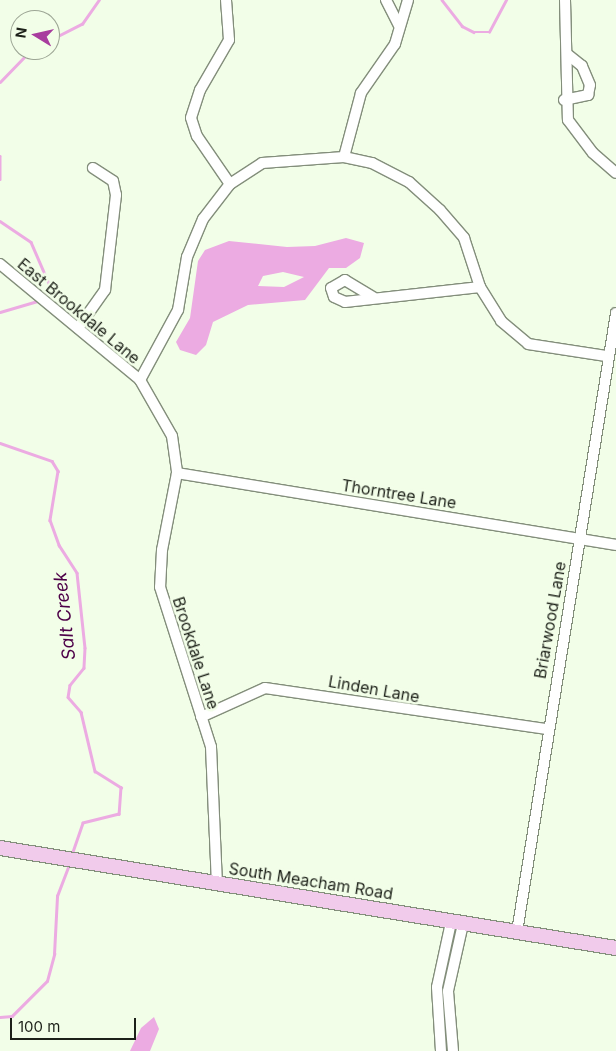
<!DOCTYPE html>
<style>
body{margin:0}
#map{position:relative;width:616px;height:1051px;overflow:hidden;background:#f2fee8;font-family:Inter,sans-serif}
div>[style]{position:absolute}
.water>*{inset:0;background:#ecabe2}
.stream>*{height:2.5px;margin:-1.25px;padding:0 1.25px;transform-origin:1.25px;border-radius:1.25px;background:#ecabe2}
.roads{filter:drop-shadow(1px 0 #838e7b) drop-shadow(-1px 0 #838e7b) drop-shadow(0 1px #838e7b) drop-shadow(0 -1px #838e7b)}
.minor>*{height:10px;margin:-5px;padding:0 5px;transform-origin:5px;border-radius:5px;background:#fff}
.major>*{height:14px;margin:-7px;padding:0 7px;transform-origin:7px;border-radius:7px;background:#f1cbeb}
span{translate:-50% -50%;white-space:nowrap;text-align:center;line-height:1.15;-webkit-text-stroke:5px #f2fee8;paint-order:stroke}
.street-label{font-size:16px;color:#1d2119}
.water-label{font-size:18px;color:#4d0048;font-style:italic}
.north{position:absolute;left:10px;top:10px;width:50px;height:50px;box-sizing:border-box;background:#f2fee8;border:1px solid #9da695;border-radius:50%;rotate:279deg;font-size:14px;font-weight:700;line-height:20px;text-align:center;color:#1d2119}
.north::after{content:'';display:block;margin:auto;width:18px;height:22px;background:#a83d9e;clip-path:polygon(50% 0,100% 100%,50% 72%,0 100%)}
.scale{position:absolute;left:10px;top:1018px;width:126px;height:22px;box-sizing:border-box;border:2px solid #1d2119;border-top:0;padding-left:6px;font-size:15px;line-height:18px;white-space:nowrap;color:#1d2119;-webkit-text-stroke:4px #f2fee8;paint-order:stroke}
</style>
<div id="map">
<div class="water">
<div style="clip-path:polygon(evenodd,346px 238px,364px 243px,360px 258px,346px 268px,329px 268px,305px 300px,248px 305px,213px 322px,206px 345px,196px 355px,180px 350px,176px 342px,190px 318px,198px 261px,205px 250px,229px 241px,287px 247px,315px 246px,346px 238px,283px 272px,304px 277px,284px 287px,258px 286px,263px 276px,283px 272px)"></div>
<div style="clip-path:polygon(154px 1017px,159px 1029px,150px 1051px,130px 1051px,141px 1028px)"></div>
</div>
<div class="stream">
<div style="left:442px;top:0;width:33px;rotate:52deg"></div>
<div style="left:462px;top:26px;width:13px;rotate:27deg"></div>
<div style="left:474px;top:32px;width:15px"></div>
<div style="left:489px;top:32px;width:36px;rotate:-62deg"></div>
<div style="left:50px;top:40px;width:36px;rotate:-27deg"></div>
<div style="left:82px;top:24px;width:29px;rotate:-55deg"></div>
<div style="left:0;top:82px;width:45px;rotate:-45.9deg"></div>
<div style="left:0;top:156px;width:23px;rotate:90deg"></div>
<div style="left:0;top:221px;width:37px;rotate:34deg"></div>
<div style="left:31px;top:242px;width:48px;rotate:66.6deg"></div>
<div style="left:50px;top:286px;width:13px;rotate:119deg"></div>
<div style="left:0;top:312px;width:43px;rotate:-16.3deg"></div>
<div style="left:0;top:443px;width:55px;rotate:19.1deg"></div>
<div style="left:52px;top:461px;width:12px;rotate:59deg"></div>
<div style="left:58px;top:471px;width:50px;rotate:99.3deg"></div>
<div style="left:50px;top:520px;width:27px;rotate:70deg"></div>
<div style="left:59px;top:545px;width:33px;rotate:57deg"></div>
<div style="left:77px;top:573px;width:75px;rotate:83.9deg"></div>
<div style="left:85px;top:648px;width:20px;rotate:93deg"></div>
<div style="left:84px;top:668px;width:22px;rotate:129deg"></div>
<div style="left:70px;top:685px;width:12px;rotate:99deg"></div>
<div style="left:68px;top:697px;width:20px;rotate:49deg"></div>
<div style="left:81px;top:712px;width:61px;rotate:76.7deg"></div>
<div style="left:95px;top:771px;width:31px;rotate:32deg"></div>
<div style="left:121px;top:787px;width:27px;rotate:94deg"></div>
<div style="left:119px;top:814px;width:37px;rotate:166deg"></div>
<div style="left:83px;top:823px;width:34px;rotate:109deg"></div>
<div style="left:0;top:1017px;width:12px;rotate:-5deg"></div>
<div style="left:12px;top:1016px;width:49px;rotate:-45deg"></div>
<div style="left:47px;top:981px;width:28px;rotate:-75deg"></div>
<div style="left:54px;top:954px;width:58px;rotate:-87deg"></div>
<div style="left:57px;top:896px;width:33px;rotate:-69deg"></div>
</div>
<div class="roads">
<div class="minor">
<div style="left:226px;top:0;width:40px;rotate:85.7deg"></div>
<div style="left:229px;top:40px;width:58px;rotate:120.1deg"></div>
<div style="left:200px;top:90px;width:29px;rotate:108deg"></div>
<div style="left:191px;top:118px;width:19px;rotate:72deg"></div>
<div style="left:197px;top:136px;width:58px;rotate:55.5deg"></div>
<div style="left:386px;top:0;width:28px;rotate:63deg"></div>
<div style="left:408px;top:0;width:46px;rotate:106.5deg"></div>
<div style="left:395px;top:44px;width:60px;rotate:124.8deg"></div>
<div style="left:361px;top:93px;width:66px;rotate:104.9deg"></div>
<div style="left:344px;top:157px;width:29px;rotate:12deg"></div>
<div style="left:372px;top:163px;width:42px;rotate:27.2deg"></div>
<div style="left:409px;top:182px;width:42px;rotate:42.1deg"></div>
<div style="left:440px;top:210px;width:37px;rotate:49deg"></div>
<div style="left:464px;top:238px;width:52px;rotate:71.9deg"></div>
<div style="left:480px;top:287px;width:40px;rotate:58deg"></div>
<div style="left:501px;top:321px;width:35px;rotate:40deg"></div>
<div style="left:528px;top:344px;width:79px;rotate:8.7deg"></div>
<div style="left:565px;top:0;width:120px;rotate:88.6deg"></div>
<div style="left:568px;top:120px;width:41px;rotate:52.9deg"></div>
<div style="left:593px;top:153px;width:30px;rotate:41deg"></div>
<div style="left:564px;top:100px;width:25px;rotate:-12deg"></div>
<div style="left:588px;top:95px;width:10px;rotate:-79deg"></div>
<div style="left:590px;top:85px;width:21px;rotate:-113deg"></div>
<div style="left:582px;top:66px;width:19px;rotate:-141deg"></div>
<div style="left:0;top:264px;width:182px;rotate:39.6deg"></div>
<div style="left:140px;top:380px;width:64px;rotate:60.3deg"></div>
<div style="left:172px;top:436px;width:37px;rotate:82deg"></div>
<div style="left:177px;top:473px;width:78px;rotate:101deg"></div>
<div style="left:162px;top:550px;width:37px;rotate:93deg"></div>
<div style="left:160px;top:587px;width:168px;rotate:72.3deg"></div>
<div style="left:211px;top:747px;width:136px;rotate:87.5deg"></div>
<div style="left:373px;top:297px;width:33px;rotate:-149deg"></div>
<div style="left:345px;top:280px;width:16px;rotate:150deg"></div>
<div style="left:331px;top:288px;width:9px;rotate:72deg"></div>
<div style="left:334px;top:297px;width:12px;rotate:24deg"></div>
<div style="left:345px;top:302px;width:136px;rotate:-6.3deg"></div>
<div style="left:78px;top:328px;width:47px;rotate:-54.6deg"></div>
<div style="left:105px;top:290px;width:96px;rotate:-83.4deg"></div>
<div style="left:116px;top:195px;width:14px;rotate:-102deg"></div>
<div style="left:113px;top:181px;width:24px;rotate:-147deg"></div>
<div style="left:140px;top:380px;width:80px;rotate:-61.5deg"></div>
<div style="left:178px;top:310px;width:54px;rotate:-80.4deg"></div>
<div style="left:187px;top:257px;width:41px;rotate:-67.2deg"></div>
<div style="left:203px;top:219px;width:44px;rotate:-52.4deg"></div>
<div style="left:230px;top:184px;width:38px;rotate:-33deg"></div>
<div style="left:262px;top:163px;width:82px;rotate:-4.2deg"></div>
<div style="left:177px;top:473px;width:445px;rotate:9.3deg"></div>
<div style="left:201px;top:717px;width:70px;rotate:-24.4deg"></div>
<div style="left:265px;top:688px;width:285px;rotate:8.3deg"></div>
<div style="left:517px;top:932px;width:627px;rotate:-80.91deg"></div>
<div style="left:441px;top:1051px;width:64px;rotate:-93.6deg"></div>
<div style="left:437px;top:987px;width:66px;rotate:-77.8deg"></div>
<div style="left:453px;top:1051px;width:60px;rotate:-94.8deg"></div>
<div style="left:448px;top:991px;width:69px;rotate:-77.4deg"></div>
</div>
<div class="major">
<div style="left:0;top:848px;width:624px;rotate:9.22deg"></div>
</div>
</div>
<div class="street-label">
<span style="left:79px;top:311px;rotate:40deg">East Brookdale Lane</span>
<span style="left:399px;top:494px;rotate:9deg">Thorntree Lane</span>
<span style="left:550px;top:620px;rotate:-80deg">Briarwood Lane</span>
<span style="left:196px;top:653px;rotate:72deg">Brookdale Lane</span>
<span style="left:374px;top:689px;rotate:10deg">Linden Lane</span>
<span style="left:311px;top:881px;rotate:9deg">South Meacham Road</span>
</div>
<div class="water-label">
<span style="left:65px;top:616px;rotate:-96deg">Salt Creek</span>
</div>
<div class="north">N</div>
<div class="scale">100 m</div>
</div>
